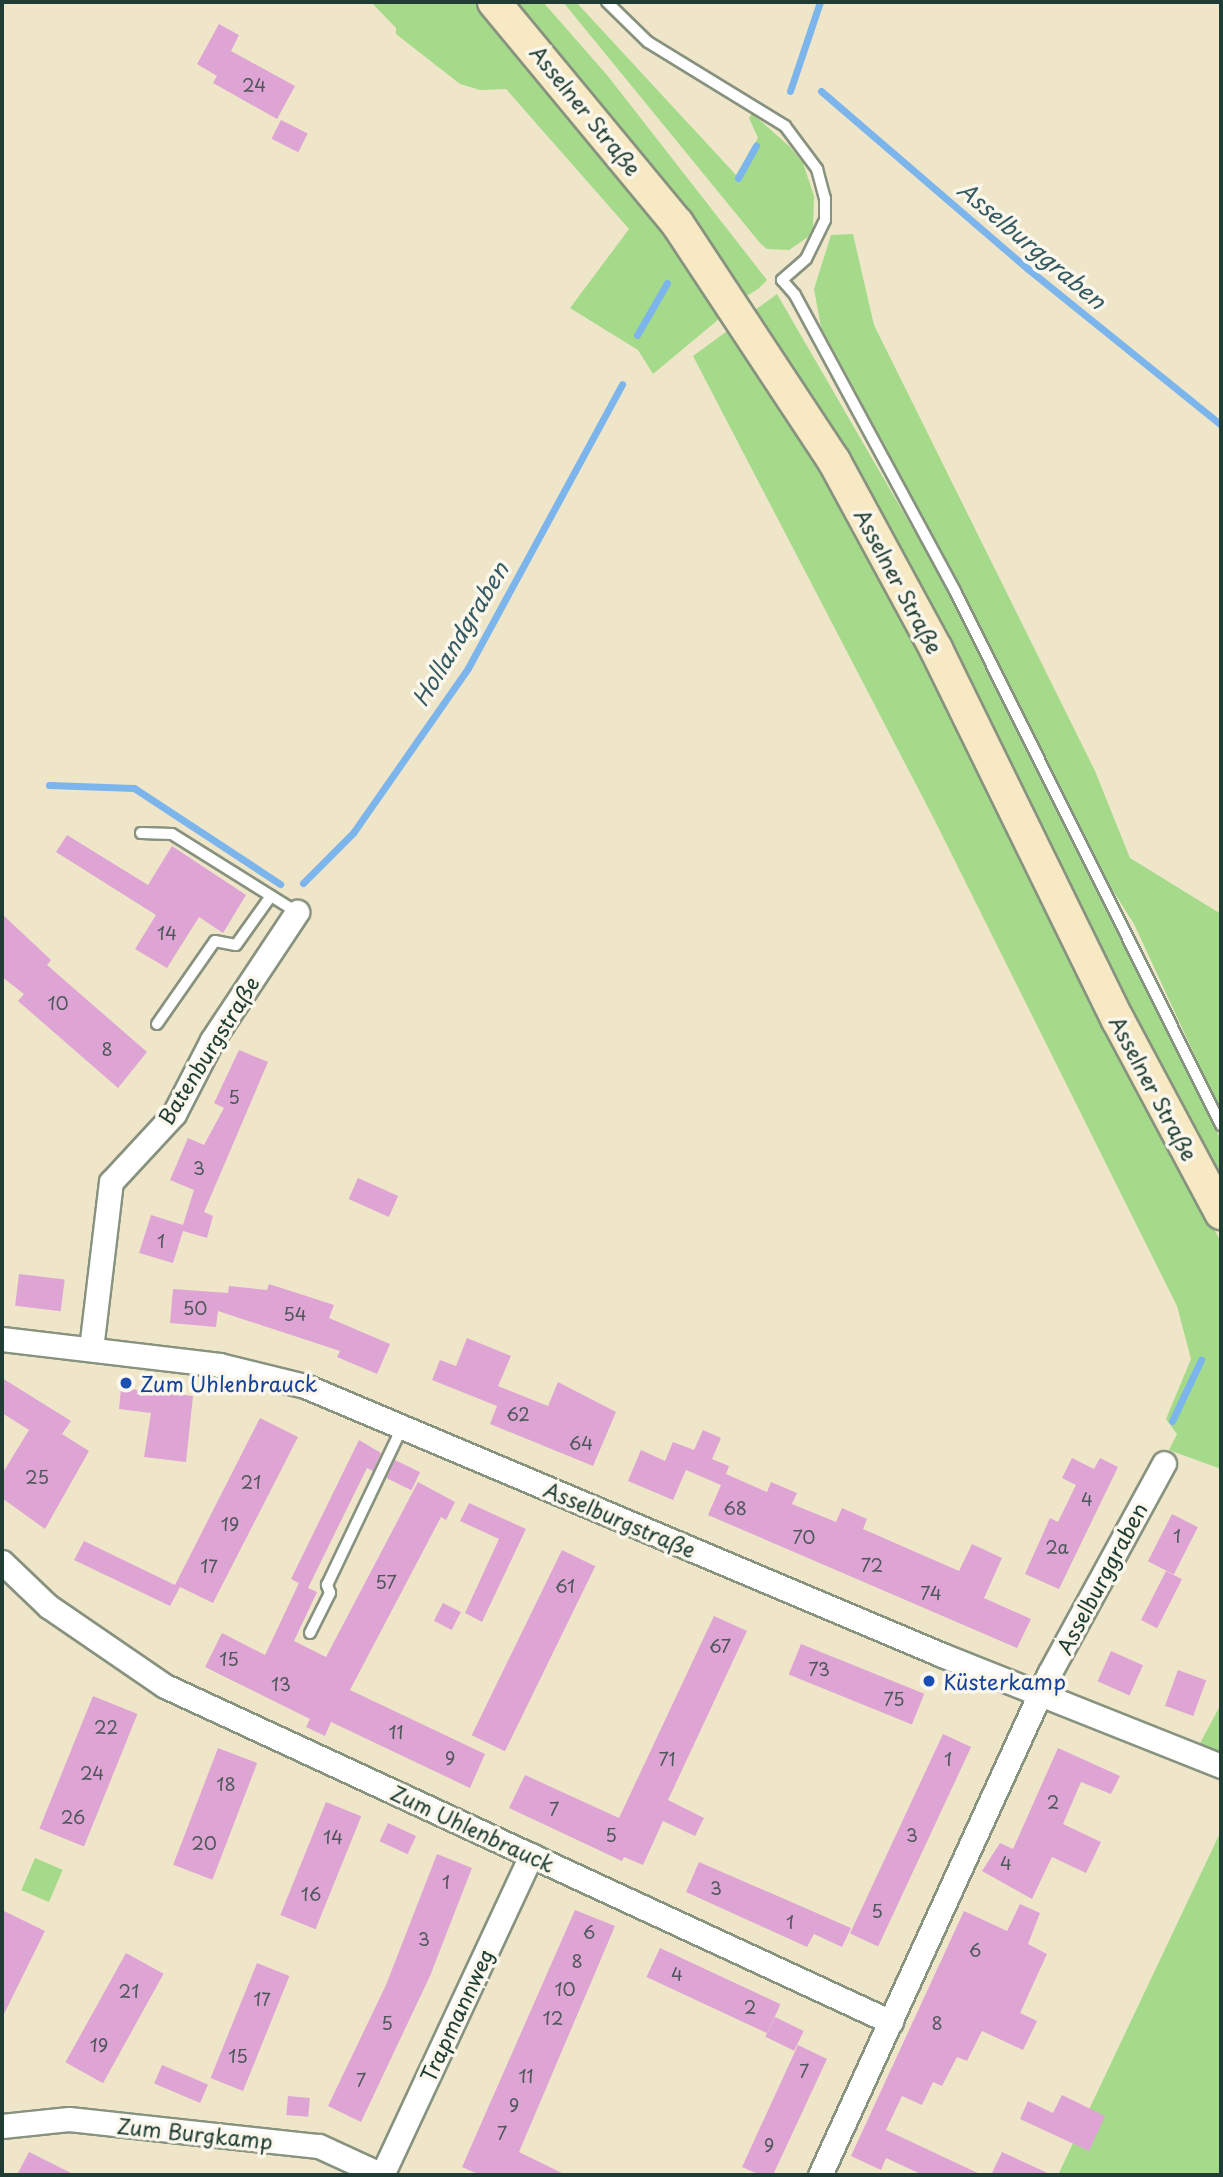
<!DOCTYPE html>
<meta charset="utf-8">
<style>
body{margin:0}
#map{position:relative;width:1223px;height:2177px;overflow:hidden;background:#efe6ca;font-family:"Playpen Sans",sans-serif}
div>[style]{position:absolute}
.green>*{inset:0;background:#a5da8a;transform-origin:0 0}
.stream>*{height:7px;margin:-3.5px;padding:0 3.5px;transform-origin:3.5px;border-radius:3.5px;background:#7cb4ec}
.building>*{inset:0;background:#dea5d4;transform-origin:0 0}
.roads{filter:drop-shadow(2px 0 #87927f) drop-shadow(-2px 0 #87927f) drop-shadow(0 2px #87927f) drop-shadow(0 -2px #87927f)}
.service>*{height:10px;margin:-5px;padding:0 5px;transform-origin:5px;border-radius:5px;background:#fff}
.minor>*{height:23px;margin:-11.5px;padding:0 11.5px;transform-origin:11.5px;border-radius:11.5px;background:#fff}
.secondary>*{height:32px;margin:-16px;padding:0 16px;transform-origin:16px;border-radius:16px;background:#f6e9c3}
.dots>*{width:19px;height:19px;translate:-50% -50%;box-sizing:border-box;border:4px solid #fbf7ec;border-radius:50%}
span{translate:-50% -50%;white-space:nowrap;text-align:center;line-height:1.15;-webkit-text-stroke:7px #fbf7ec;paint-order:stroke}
.number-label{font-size:18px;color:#4f575c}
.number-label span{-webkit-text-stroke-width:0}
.street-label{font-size:21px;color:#1f3d34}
.transit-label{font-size:21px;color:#164399}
.left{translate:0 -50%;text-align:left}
.water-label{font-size:23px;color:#365b62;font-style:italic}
.frame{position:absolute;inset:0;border:4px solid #1f3d34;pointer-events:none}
</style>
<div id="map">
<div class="green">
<div style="clip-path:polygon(371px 2px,475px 2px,642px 202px,725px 314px,653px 374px,638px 350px,570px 308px,629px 229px,506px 89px,480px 90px,460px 84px,396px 34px,396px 28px)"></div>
<div style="clip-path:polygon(511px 2px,543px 2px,607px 75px,767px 280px,758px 289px,745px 297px,652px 169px)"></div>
<div style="clip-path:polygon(563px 2px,576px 2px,736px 175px,758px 138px,749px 118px,752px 113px,790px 147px,803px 163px,814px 196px,813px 227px,808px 237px,789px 250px,767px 249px,760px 243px)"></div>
<div style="clip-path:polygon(853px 234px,874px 325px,1095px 771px,1130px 858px,1221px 914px,1221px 1112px,1134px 924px,1096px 864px,963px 592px,821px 327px,814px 289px,831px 235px)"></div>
<div style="clip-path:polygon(777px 294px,936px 569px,1221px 1140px,1221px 1188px,841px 445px,755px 310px)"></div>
<div style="clip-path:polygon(734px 326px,887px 582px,1151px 1114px,1221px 1242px,1221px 1469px,1169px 1450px,1177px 1434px,1166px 1419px,1191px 1359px,1177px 1306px,934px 819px,693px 356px)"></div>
<div style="clip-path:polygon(1221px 1704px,1221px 1754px,1199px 1745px)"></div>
<div style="clip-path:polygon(1221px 1831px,1221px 2175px,1058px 2175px)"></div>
<div style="left:35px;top:1858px;width:30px;height:35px;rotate:23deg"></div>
</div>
<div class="stream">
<div style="left:790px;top:91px;width:94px;rotate:-71.4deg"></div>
<div style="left:821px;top:91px;width:273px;rotate:40.7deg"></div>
<div style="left:1028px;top:269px;width:248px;rotate:38.9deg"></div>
<div style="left:738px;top:178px;width:37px;rotate:-61deg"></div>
<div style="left:637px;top:335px;width:60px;rotate:-60deg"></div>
<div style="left:49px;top:785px;width:85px;rotate:2deg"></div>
<div style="left:134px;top:788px;width:175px;rotate:33.3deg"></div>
<div style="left:303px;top:883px;width:71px;rotate:-45deg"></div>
<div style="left:353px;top:833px;width:201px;rotate:-55.1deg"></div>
<div style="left:468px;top:668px;width:323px;rotate:-61.5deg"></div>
<div style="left:1172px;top:1421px;width:68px;rotate:-64.6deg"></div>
</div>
<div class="building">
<div style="clip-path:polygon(219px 24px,239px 35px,231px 51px,295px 86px,277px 119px,213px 83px,217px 76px,197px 64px)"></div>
<div style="left:281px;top:120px;width:30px;height:21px;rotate:27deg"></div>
<div style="clip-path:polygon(67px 835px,148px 885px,172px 846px,246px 895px,223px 933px,199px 917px,167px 968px,135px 949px,156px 915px,56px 852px)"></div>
<div style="clip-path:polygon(2px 914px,51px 960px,47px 965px,147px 1052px,118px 1088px,18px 1001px,24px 994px,2px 977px)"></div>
<div style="clip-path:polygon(239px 1050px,268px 1062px,204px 1212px,213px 1216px,207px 1238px,183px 1231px,173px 1263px,139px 1253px,151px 1215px,183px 1225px,194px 1190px,170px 1180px,188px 1138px,204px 1145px,224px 1108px,214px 1103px)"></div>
<div style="left:358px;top:1178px;width:44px;height:23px;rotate:24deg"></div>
<div style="left:19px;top:1274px;width:46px;height:32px;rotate:7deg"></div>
<div style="clip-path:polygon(269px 1284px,334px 1305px,329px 1318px,390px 1344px,377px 1374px,337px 1357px,340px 1351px,218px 1311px,216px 1327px,170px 1323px,173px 1289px,228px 1293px,229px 1286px,267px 1290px)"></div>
<div style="clip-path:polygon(467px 1338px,511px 1356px,498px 1386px,548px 1406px,558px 1382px,616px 1412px,593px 1466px,490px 1424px,497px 1406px,432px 1380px,440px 1360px,456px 1366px)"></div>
<div style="clip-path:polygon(2px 1378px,71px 1421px,62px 1434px,89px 1451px,45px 1529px,2px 1498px,2px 1474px,29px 1430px,2px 1413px)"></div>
<div style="clip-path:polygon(121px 1388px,193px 1396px,186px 1462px,144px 1457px,151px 1413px,119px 1409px)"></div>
<div style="clip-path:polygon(260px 1418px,298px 1437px,213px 1603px,180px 1587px,170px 1606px,74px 1560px,84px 1541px,175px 1585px)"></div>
<div style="clip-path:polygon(703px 1430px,721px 1438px,712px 1459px,729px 1466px,726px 1474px,767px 1492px,771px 1482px,797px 1493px,792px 1504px,836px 1522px,842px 1508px,867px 1519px,863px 1529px,959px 1571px,972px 1544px,1002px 1558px,984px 1598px,1031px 1619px,1017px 1648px,708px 1515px,721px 1485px,686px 1470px,673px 1500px,628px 1481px,641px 1450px,665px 1461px,673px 1442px,694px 1450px)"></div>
<div style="clip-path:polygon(359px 1440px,381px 1453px,373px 1471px,367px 1468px,308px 1588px,317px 1592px,294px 1641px,326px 1657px,418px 1482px,455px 1502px,446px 1520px,441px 1517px,350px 1690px,485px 1754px,470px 1788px,331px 1722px,325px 1736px,306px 1727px,310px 1719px,205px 1667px,222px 1633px,265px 1655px,299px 1583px,304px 1586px,291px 1579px)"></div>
<div style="clip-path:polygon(1072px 1458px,1094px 1469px,1100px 1458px,1118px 1467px,1059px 1589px,1025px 1574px,1050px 1518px,1058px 1522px,1076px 1485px,1062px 1478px)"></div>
<div style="left:395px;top:1460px;width:28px;height:20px;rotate:26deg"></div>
<div style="clip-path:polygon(469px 1503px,526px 1529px,482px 1622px,465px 1613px,499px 1539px,460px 1521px)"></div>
<div style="left:1172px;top:1514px;width:29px;height:53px;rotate:27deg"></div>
<div style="left:562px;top:1550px;width:37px;height:206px;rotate:26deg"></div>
<div style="left:1166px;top:1571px;width:18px;height:55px;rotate:27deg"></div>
<div style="left:443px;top:1603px;width:20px;height:20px;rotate:27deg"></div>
<div style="clip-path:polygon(714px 1616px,747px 1631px,668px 1800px,704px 1818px,695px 1836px,663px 1821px,643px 1865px,624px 1857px,622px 1861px,509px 1808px,525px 1775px,619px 1818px)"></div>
<div style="left:801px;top:1644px;width:133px;height:33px;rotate:22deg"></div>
<div style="left:1111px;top:1651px;width:35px;height:33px;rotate:24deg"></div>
<div style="left:1178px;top:1670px;width:30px;height:38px;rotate:20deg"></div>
<div style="left:93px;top:1696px;width:48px;height:143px;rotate:22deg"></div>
<div style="left:943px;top:1734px;width:31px;height:220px;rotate:25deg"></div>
<div style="left:218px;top:1748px;width:42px;height:125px;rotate:21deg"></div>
<div style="clip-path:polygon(1058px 1748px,1120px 1776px,1111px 1794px,1081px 1782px,1063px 1824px,1101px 1842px,1086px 1873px,1052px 1857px,1032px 1899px,982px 1871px,1000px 1843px,1013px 1849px)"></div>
<div style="left:326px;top:1802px;width:38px;height:122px;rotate:22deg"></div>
<div style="left:388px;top:1823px;width:31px;height:20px;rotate:25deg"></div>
<div style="clip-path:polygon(437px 1854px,472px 1868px,430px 1976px,361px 2122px,328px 2106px,386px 1985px)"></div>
<div style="clip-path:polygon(699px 1862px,851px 1928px,842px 1947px,814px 1934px,807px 1947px,686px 1892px)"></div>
<div style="clip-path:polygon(1020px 1904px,1040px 1913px,1028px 1944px,1047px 1954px,1020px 2013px,1037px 2021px,1023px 2050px,982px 2031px,967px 2061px,957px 2057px,942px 2086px,933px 2082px,922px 2105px,902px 2096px,886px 2130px,982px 2175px,923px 2175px,886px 2158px,881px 2170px,851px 2156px,964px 1911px,1007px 1931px)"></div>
<div style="clip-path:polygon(2px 1910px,45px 1931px,2px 2018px)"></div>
<div style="clip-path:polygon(575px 1910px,615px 1926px,519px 2152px,566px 2175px,480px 2175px,462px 2167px)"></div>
<div style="left:660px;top:1948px;width:133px;height:32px;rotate:25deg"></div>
<div style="left:126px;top:1953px;width:43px;height:125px;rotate:29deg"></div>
<div style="left:257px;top:1963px;width:35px;height:124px;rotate:22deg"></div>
<div style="left:775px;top:2017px;width:32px;height:22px;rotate:26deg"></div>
<div style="clip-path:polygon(798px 2045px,827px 2059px,773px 2175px,760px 2175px,742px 2167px)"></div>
<div style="left:162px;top:2065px;width:50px;height:20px;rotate:23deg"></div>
<div style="clip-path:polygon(1062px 2095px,1105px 2116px,1089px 2151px,1020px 2119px,1028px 2101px,1053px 2113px)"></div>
<div style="left:288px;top:2096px;width:22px;height:19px;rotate:5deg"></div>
<div style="clip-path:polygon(29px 2152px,75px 2175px,17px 2175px)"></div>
<div style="clip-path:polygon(1002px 2152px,1052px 2175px,991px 2175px)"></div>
</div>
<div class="roads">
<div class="service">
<div style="left:607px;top:2px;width:57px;rotate:44.3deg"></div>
<div style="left:648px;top:42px;width:161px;rotate:31.5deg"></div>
<div style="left:785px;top:126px;width:54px;rotate:53.3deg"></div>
<div style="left:817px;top:169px;width:30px;rotate:75deg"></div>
<div style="left:825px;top:198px;width:22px;rotate:90deg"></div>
<div style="left:825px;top:220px;width:43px;rotate:116deg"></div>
<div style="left:806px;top:259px;width:32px;rotate:139deg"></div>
<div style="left:782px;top:280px;width:20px;rotate:49deg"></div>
<div style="left:795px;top:295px;width:336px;rotate:61.6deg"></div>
<div style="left:955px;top:591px;width:597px;rotate:63.52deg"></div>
<div style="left:141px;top:833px;width:31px;rotate:2deg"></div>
<div style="left:172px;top:834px;width:147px;rotate:32deg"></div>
<div style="left:157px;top:1024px;width:101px;rotate:-55.1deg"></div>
<div style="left:215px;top:941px;width:21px;rotate:11deg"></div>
<div style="left:236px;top:945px;width:60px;rotate:-54.5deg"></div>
<div style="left:310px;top:1633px;width:45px;rotate:-63.4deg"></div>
<div style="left:330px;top:1593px;width:9px;rotate:-111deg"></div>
<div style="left:327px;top:1585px;width:174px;rotate:-64.5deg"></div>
</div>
<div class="minor">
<div style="left:2px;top:1339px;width:219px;rotate:6.8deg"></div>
<div style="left:219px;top:1365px;width:89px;rotate:13.7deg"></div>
<div style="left:305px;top:1386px;width:691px;rotate:22.89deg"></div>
<div style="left:942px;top:1655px;width:300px;rotate:21.7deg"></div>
<div style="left:91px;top:1349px;width:168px;rotate:-83.2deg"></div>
<div style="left:111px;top:1182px;width:93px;rotate:-47.2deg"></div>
<div style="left:174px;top:1114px;width:83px;rotate:-62.8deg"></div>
<div style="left:212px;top:1040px;width:154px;rotate:-56.4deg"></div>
<div style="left:2px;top:1562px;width:64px;rotate:43.7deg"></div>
<div style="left:48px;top:1606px;width:142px;rotate:34.4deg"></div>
<div style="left:165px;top:1686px;width:800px;rotate:24.84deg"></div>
<div style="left:2px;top:2126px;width:67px;rotate:-6deg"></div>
<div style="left:69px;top:2119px;width:251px;rotate:6.2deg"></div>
<div style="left:319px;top:2146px;width:69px;rotate:24.7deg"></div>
<div style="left:382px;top:2175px;width:353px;rotate:-65deg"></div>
<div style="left:820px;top:2175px;width:551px;rotate:-65.44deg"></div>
<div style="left:1049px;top:1674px;width:240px;rotate:-61.4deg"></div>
</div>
<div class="secondary">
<div style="left:494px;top:2px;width:287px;rotate:50.4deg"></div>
<div style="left:677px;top:223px;width:285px;rotate:56.6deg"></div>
<div style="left:834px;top:461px;width:214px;rotate:61.5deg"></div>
<div style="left:936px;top:649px;width:413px;rotate:63.9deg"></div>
<div style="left:1118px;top:1020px;width:219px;rotate:61.9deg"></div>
</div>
</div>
<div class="dots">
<div style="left:126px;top:1383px;background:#1a4fb4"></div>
<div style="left:929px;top:1681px;background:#1a4fb4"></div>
</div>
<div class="number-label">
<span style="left:254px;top:85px">24</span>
<span style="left:167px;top:933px">14</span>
<span style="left:58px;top:1003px">10</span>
<span style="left:107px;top:1049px">8</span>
<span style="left:234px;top:1097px">5</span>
<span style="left:199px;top:1168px">3</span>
<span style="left:161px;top:1241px">1</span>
<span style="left:195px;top:1308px">50</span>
<span style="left:295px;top:1314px">54</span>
<span style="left:518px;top:1414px">62</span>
<span style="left:581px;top:1443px">64</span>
<span style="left:37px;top:1477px">25</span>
<span style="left:251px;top:1482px">21</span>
<span style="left:1087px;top:1499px">4</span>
<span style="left:735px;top:1508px">68</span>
<span style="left:230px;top:1524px">19</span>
<span style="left:1177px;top:1536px">1</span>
<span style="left:804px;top:1537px">70</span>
<span style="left:1057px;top:1547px">2a</span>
<span style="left:872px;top:1565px">72</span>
<span style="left:209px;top:1566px">17</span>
<span style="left:386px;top:1582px">57</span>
<span style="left:565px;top:1586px">61</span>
<span style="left:931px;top:1593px">74</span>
<span style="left:720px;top:1646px">67</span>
<span style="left:229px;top:1659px">15</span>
<span style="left:819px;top:1669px">73</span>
<span style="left:281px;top:1684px">13</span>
<span style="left:894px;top:1699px">75</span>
<span style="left:106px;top:1727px">22</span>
<span style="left:396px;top:1732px">11</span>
<span style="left:450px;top:1758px">9</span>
<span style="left:667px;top:1759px">71</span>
<span style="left:948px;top:1759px">1</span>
<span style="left:92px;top:1773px">24</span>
<span style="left:226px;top:1784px">18</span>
<span style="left:1053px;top:1802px">2</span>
<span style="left:554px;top:1809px">7</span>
<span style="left:73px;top:1817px">26</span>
<span style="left:611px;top:1835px">5</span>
<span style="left:912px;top:1835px">3</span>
<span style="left:333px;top:1837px">14</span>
<span style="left:204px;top:1843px">20</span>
<span style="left:1006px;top:1863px">4</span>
<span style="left:446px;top:1882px">1</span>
<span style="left:716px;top:1888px">3</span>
<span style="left:311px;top:1894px">16</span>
<span style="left:877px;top:1911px">5</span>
<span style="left:790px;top:1922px">1</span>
<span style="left:589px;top:1932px">6</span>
<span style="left:424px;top:1939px">3</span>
<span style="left:975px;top:1950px">6</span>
<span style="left:577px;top:1961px">8</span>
<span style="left:677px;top:1974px">4</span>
<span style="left:565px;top:1989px">10</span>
<span style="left:129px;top:1991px">21</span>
<span style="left:262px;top:1999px">17</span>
<span style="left:750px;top:2007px">2</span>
<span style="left:553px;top:2018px">12</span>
<span style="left:387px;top:2023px">5</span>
<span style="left:937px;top:2023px">8</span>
<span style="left:99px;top:2045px">19</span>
<span style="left:238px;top:2056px">15</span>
<span style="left:804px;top:2071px">7</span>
<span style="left:526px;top:2076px">11</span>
<span style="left:361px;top:2080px">7</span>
<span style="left:514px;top:2105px">9</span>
<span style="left:502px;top:2133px">7</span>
<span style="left:769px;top:2145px">9</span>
</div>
<div class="street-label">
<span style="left:586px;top:110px;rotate:51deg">Asselner Straße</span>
<span style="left:899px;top:581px;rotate:62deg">Asselner Straße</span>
<span style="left:208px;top:1050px;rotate:-58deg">Batenburgstraße</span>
<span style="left:1154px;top:1088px;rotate:62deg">Asselner Straße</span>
<span style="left:620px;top:1519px;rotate:23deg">Asselburgstraße</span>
<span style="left:1101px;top:1578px;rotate:-62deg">Asselburggraben</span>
<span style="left:473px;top:1828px;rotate:25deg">Zum Uhlenbrauck</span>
<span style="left:456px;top:2015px;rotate:-65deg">Trapmannweg</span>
<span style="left:195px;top:2133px;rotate:6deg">Zum Burgkamp</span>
</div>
<div class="transit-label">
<span class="left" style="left:140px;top:1383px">Zum Uhlenbrauck</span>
<span class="left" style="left:943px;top:1681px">Küsterkamp</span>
</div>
<div class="water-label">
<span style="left:1032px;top:245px;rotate:40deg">Asselburggraben</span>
<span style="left:460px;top:634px;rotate:-59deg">Hollandgraben</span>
</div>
<div class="frame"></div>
</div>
